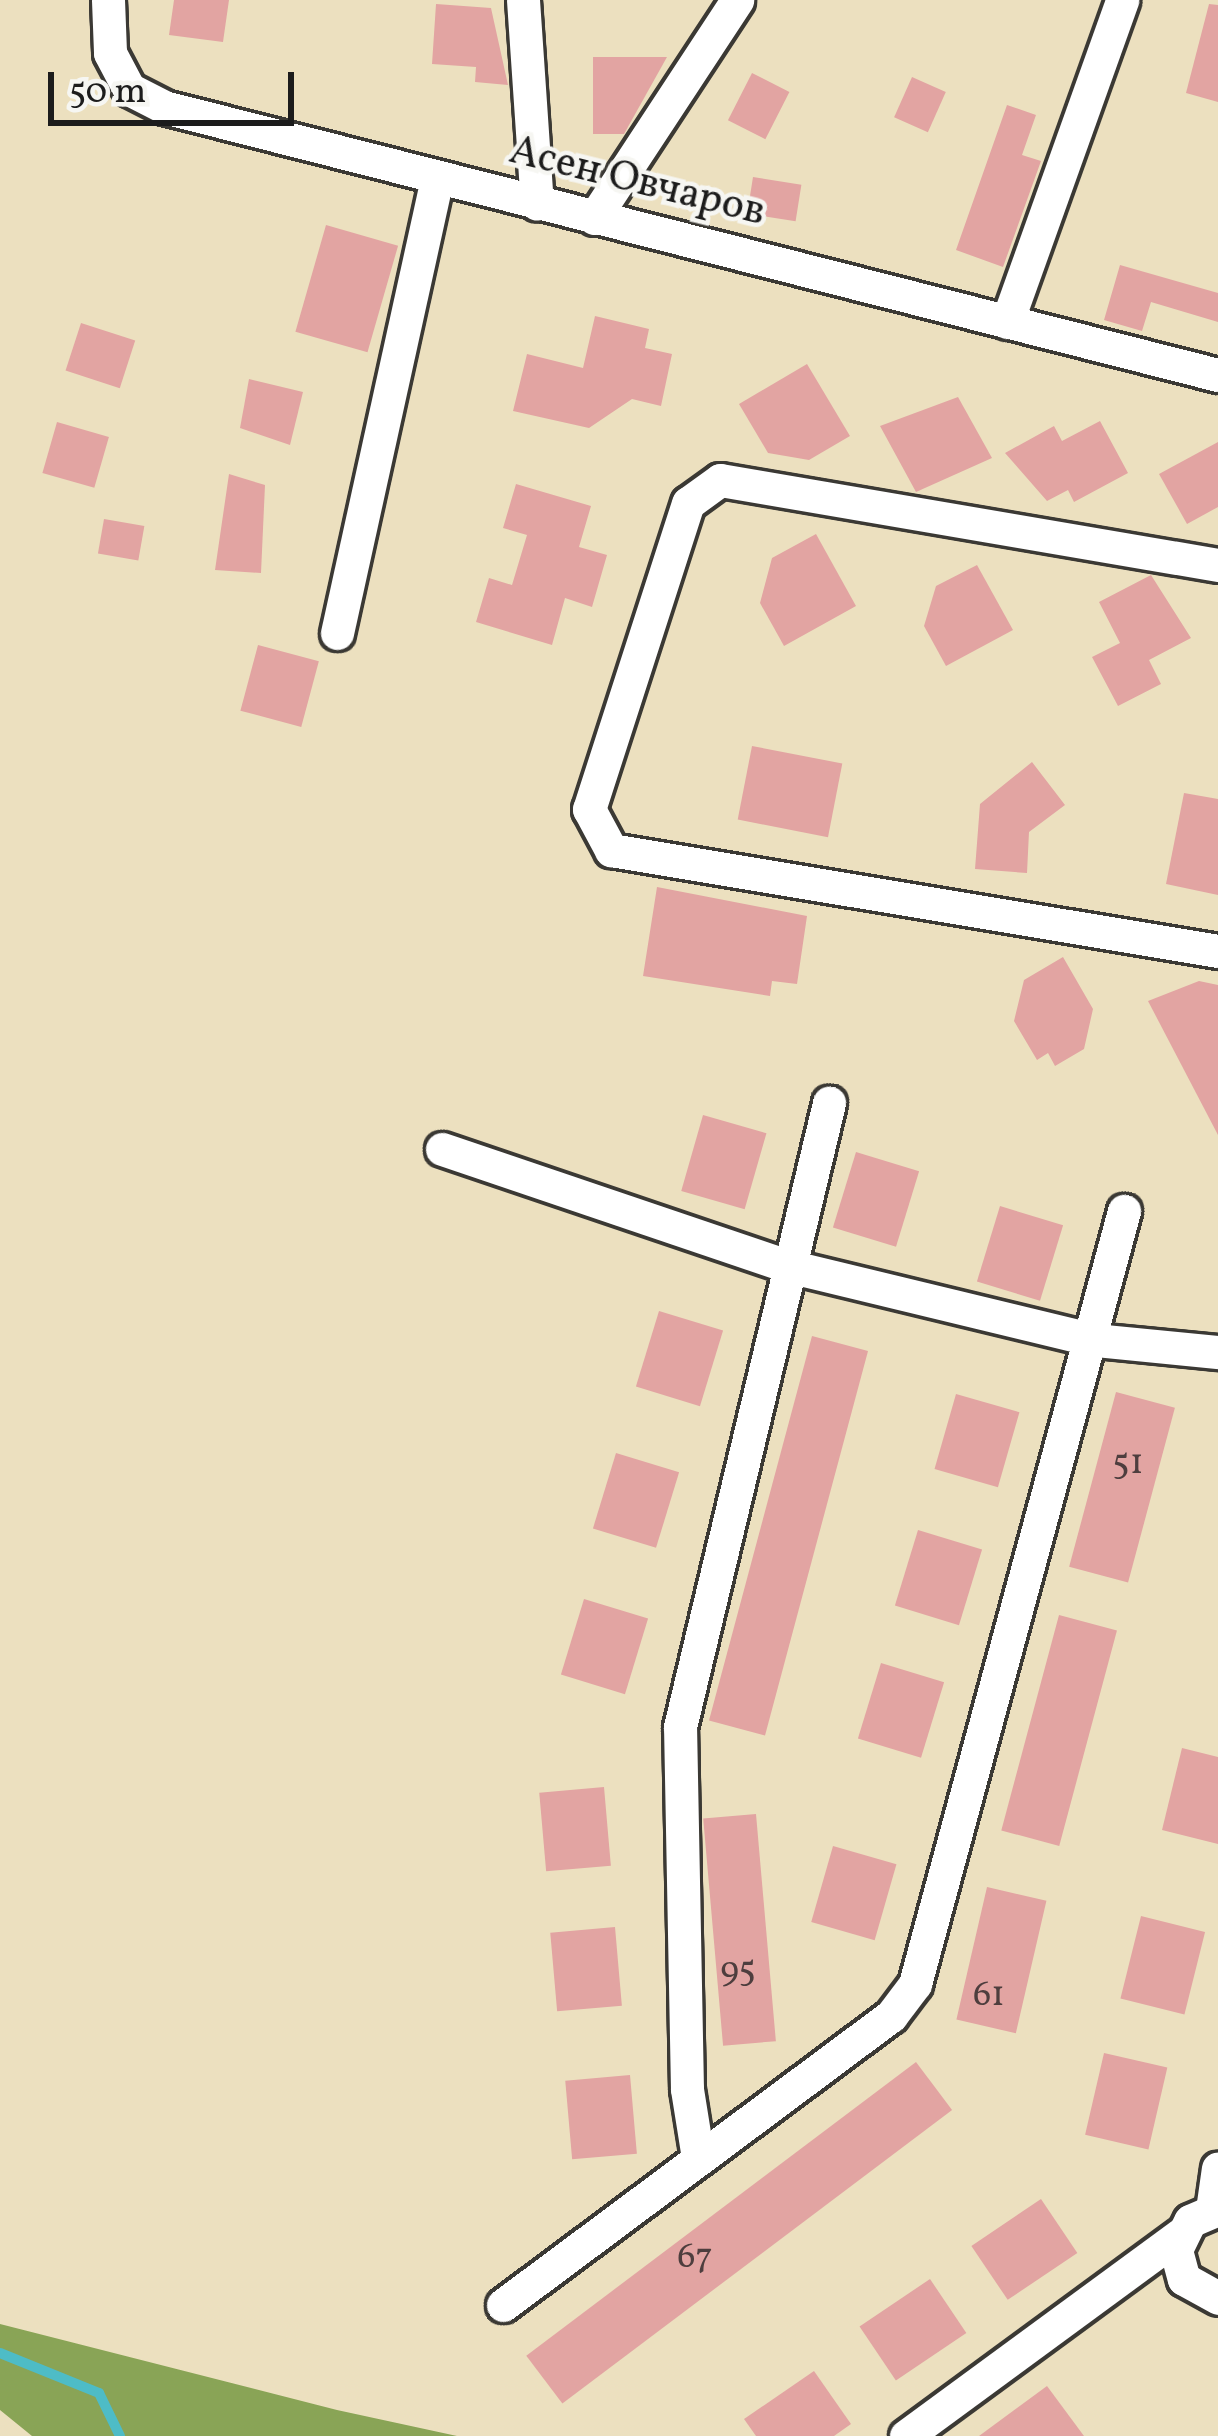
<!DOCTYPE html>
<meta charset="utf-8">
<style>
body{margin:0}
#map{position:relative;width:1218px;height:2436px;overflow:hidden;background:#ece0bf;font-family:Vollkorn,serif}
div>[style]{position:absolute}
.forest>*{inset:0;background:#89a456}
.stream>*{height:10px;margin:-5px;padding:0 5px;transform-origin:5px;border-radius:5px;background:#4ebcc6}
.building>*{inset:0;background:#e2a4a2;transform-origin:0 0}
.roads{filter:drop-shadow(3px 0 #3b3934) drop-shadow(-3px 0 #3b3934) drop-shadow(0 3px #3b3934) drop-shadow(0 -3px #3b3934)}
.minor>*{height:33px;margin:-16.5px;padding:0 16.5px;transform-origin:16.5px;border-radius:16.5px;background:#fff}
span{translate:-50% -50%;white-space:nowrap;text-align:center;line-height:1.15;-webkit-text-stroke:9px #f6f6f2;paint-order:stroke}
.number-label{font-size:36px;color:#4e3e3e}
.number-label span{-webkit-text-stroke-width:0}
.street-label{font-size:42px;color:#1c1c1c}
.scale{position:absolute;left:48px;top:72px;width:246px;height:54px;box-sizing:border-box;border:6px solid #1c1c1c;border-top:0;padding-left:15px;font-size:36px;line-height:42px;white-space:nowrap;color:#1c1c1c;-webkit-text-stroke:9px #f6f6f2;paint-order:stroke}
</style>
<div id="map">
<div class="forest">
<div style="clip-path:polygon(0 2324px,337px 2410px,457px 2436px,32px 2436px,0 2410px)"></div>
</div>
<div class="stream">
<div style="left:0;top:2353px;width:107px;rotate:22deg"></div>
<div style="left:99px;top:2393px;width:48px;rotate:64deg"></div>
</div>
<div class="building">
<div style="clip-path:polygon(174px 0,229px 0,223px 42px,169px 35px)"></div>
<div style="clip-path:polygon(436px 4px,491px 8px,508px 85px,475px 82px,476px 67px,432px 64px)"></div>
<div style="clip-path:polygon(1209px 4px,1218px 5px,1218px 102px,1186px 93px)"></div>
<div style="clip-path:polygon(593px 57px,667px 57px,624px 134px,593px 134px)"></div>
<div style="left:752px;top:73px;width:42px;height:53px;rotate:27deg"></div>
<div style="left:912px;top:77px;width:37px;height:44px;rotate:24deg"></div>
<div style="clip-path:polygon(1007px 105px,1036px 115px,1022px 155px,1041px 161px,1003px 267px,956px 250px)"></div>
<div style="left:753px;top:177px;width:49px;height:37px;rotate:9deg"></div>
<div style="left:326px;top:225px;width:75px;height:111px;rotate:16deg"></div>
<div style="clip-path:polygon(1120px 265px,1218px 293px,1218px 322px,1151px 302px,1142px 331px,1104px 320px)"></div>
<div style="clip-path:polygon(595px 316px,649px 329px,645px 348px,672px 354px,661px 406px,632px 399px,589px 428px,513px 411px,527px 354px,583px 368px)"></div>
<div style="left:81px;top:323px;width:57px;height:50px;rotate:18deg"></div>
<div style="clip-path:polygon(807px 364px,850px 436px,809px 460px,768px 453px,739px 404px)"></div>
<div style="clip-path:polygon(249px 379px,303px 392px,290px 445px,240px 428px)"></div>
<div style="clip-path:polygon(958px 397px,992px 458px,916px 492px,880px 426px)"></div>
<div style="clip-path:polygon(1100px 421px,1128px 473px,1074px 502px,1068px 490px,1047px 501px,1005px 453px,1054px 426px,1062px 441px)"></div>
<div style="left:57px;top:422px;width:54px;height:53px;rotate:16deg"></div>
<div style="clip-path:polygon(1218px 442px,1218px 507px,1187px 524px,1159px 474px)"></div>
<div style="clip-path:polygon(229px 474px,265px 485px,261px 573px,215px 570px)"></div>
<div style="clip-path:polygon(516px 484px,591px 506px,579px 547px,607px 555px,592px 607px,565px 598px,552px 645px,476px 622px,489px 578px,512px 585px,527px 535px,503px 528px)"></div>
<div style="left:104px;top:519px;width:41px;height:35px;rotate:10deg"></div>
<div style="clip-path:polygon(816px 534px,856px 606px,784px 646px,760px 603px,772px 558px)"></div>
<div style="clip-path:polygon(977px 565px,1013px 630px,946px 666px,924px 626px,936px 586px)"></div>
<div style="clip-path:polygon(1151px 575px,1191px 638px,1149px 660px,1161px 684px,1118px 706px,1092px 657px,1120px 643px,1099px 602px)"></div>
<div style="left:258px;top:645px;width:63px;height:68px;rotate:15deg"></div>
<div style="left:752px;top:746px;width:92px;height:75px;rotate:11deg"></div>
<div style="clip-path:polygon(1032px 762px,1065px 805px,1029px 832px,1027px 873px,975px 869px,980px 804px)"></div>
<div style="clip-path:polygon(1184px 793px,1218px 799px,1218px 895px,1166px 884px)"></div>
<div style="clip-path:polygon(657px 887px,807px 916px,797px 984px,772px 981px,770px 996px,643px 976px)"></div>
<div style="clip-path:polygon(1063px 957px,1093px 1009px,1084px 1049px,1055px 1066px,1048px 1053px,1037px 1060px,1014px 1021px,1024px 980px)"></div>
<div style="clip-path:polygon(1199px 981px,1218px 985px,1218px 1135px,1148px 1001px)"></div>
<div style="left:703px;top:1115px;width:66px;height:79px;rotate:16deg"></div>
<div style="left:856px;top:1152px;width:66px;height:79px;rotate:17deg"></div>
<div style="left:1000px;top:1206px;width:66px;height:79px;rotate:17deg"></div>
<div style="left:659px;top:1311px;width:67px;height:79px;rotate:17deg"></div>
<div style="left:812px;top:1336px;width:58px;height:398px;rotate:15deg"></div>
<div style="left:1116px;top:1392px;width:61px;height:181px;rotate:15deg"></div>
<div style="left:956px;top:1394px;width:66px;height:78px;rotate:16deg"></div>
<div style="left:616px;top:1453px;width:66px;height:79px;rotate:17deg"></div>
<div style="left:918px;top:1530px;width:67px;height:79px;rotate:17deg"></div>
<div style="left:584px;top:1599px;width:67px;height:79px;rotate:17deg"></div>
<div style="left:1059px;top:1615px;width:60px;height:223px;rotate:15deg"></div>
<div style="left:881px;top:1663px;width:66px;height:79px;rotate:17deg"></div>
<div style="clip-path:polygon(1182px 1748px,1218px 1757px,1218px 1844px,1162px 1830px)"></div>
<div style="left:604px;top:1787px;width:79px;height:65px;rotate:85deg"></div>
<div style="left:756px;top:1814px;width:228px;height:53px;rotate:85deg"></div>
<div style="left:833px;top:1846px;width:66px;height:79px;rotate:16deg"></div>
<div style="left:987px;top:1887px;width:61px;height:136px;rotate:13deg"></div>
<div style="left:1141px;top:1916px;width:66px;height:85px;rotate:14deg"></div>
<div style="left:615px;top:1927px;width:79px;height:65px;rotate:85deg"></div>
<div style="left:1104px;top:2053px;width:65px;height:84px;rotate:13deg"></div>
<div style="left:916px;top:2062px;width:60px;height:488px;rotate:53deg"></div>
<div style="left:630px;top:2075px;width:79px;height:65px;rotate:85deg"></div>
<div style="left:1041px;top:2199px;width:65px;height:84px;rotate:56deg"></div>
<div style="left:930px;top:2279px;width:65px;height:85px;rotate:56deg"></div>
<div style="clip-path:polygon(814px 2371px,851px 2424px,834px 2436px,756px 2436px,744px 2419px)"></div>
<div style="clip-path:polygon(1047px 2386px,1084px 2436px,979px 2436px)"></div>
</div>
<div class="roads">
<div class="minor">
<div style="left:108px;top:0;width:53px;rotate:87.8deg"></div>
<div style="left:110px;top:53px;width:41px;rotate:62.2deg"></div>
<div style="left:129px;top:89px;width:39px;rotate:27deg"></div>
<div style="left:164px;top:107px;width:1088px;rotate:14.27deg"></div>
<div style="left:523px;top:0;width:204px;rotate:86.1deg"></div>
<div style="left:594px;top:218px;width:261px;rotate:-56.7deg"></div>
<div style="left:1007px;top:322px;width:342px;rotate:-70.3deg"></div>
<div style="left:1218px;top:565px;width:505px;rotate:-170.31deg"></div>
<div style="left:720px;top:480px;width:39px;rotate:144deg"></div>
<div style="left:688px;top:503px;width:322px;rotate:107.9deg"></div>
<div style="left:589px;top:809px;width:47px;rotate:61.8deg"></div>
<div style="left:611px;top:850px;width:615px;rotate:9.45deg"></div>
<div style="left:337px;top:633px;width:465px;rotate:-77.6deg"></div>
<div style="left:442px;top:1149px;width:361px;rotate:18.7deg"></div>
<div style="left:784px;top:1265px;width:320px;rotate:13.6deg"></div>
<div style="left:1095px;top:1340px;width:124px;rotate:5.6deg"></div>
<div style="left:698px;top:2158px;width:70px;rotate:-99.1deg"></div>
<div style="left:687px;top:2089px;width:362px;rotate:-91.1deg"></div>
<div style="left:680px;top:1727px;width:642px;rotate:-76.57deg"></div>
<div style="left:1218px;top:2209px;width:30px;rotate:157deg"></div>
<div style="left:1190px;top:2221px;width:32px;rotate:116deg"></div>
<div style="left:1176px;top:2250px;width:30px;rotate:75deg"></div>
<div style="left:1184px;top:2279px;width:39px;rotate:29deg"></div>
<div style="left:1212px;top:2210px;width:42px;rotate:-81.9deg"></div>
<div style="left:503px;top:2305px;width:484px;rotate:-36.7deg"></div>
<div style="left:891px;top:2016px;width:40px;rotate:-53deg"></div>
<div style="left:915px;top:1984px;width:801px;rotate:-74.87deg"></div>
<div style="left:906px;top:2436px;width:340px;rotate:-36.3deg"></div>
</div>
</div>
<div class="number-label">
<span style="left:1128px;top:1465px">51</span>
<span style="left:738px;top:1972px">95</span>
<span style="left:989px;top:1997px">61</span>
<span style="left:695px;top:2259px">67</span>
</div>
<div class="street-label">
<span style="left:637px;top:183px;rotate:14deg">Асен Овчаров</span>
</div>
<div class="scale">50 m</div>
</div>
